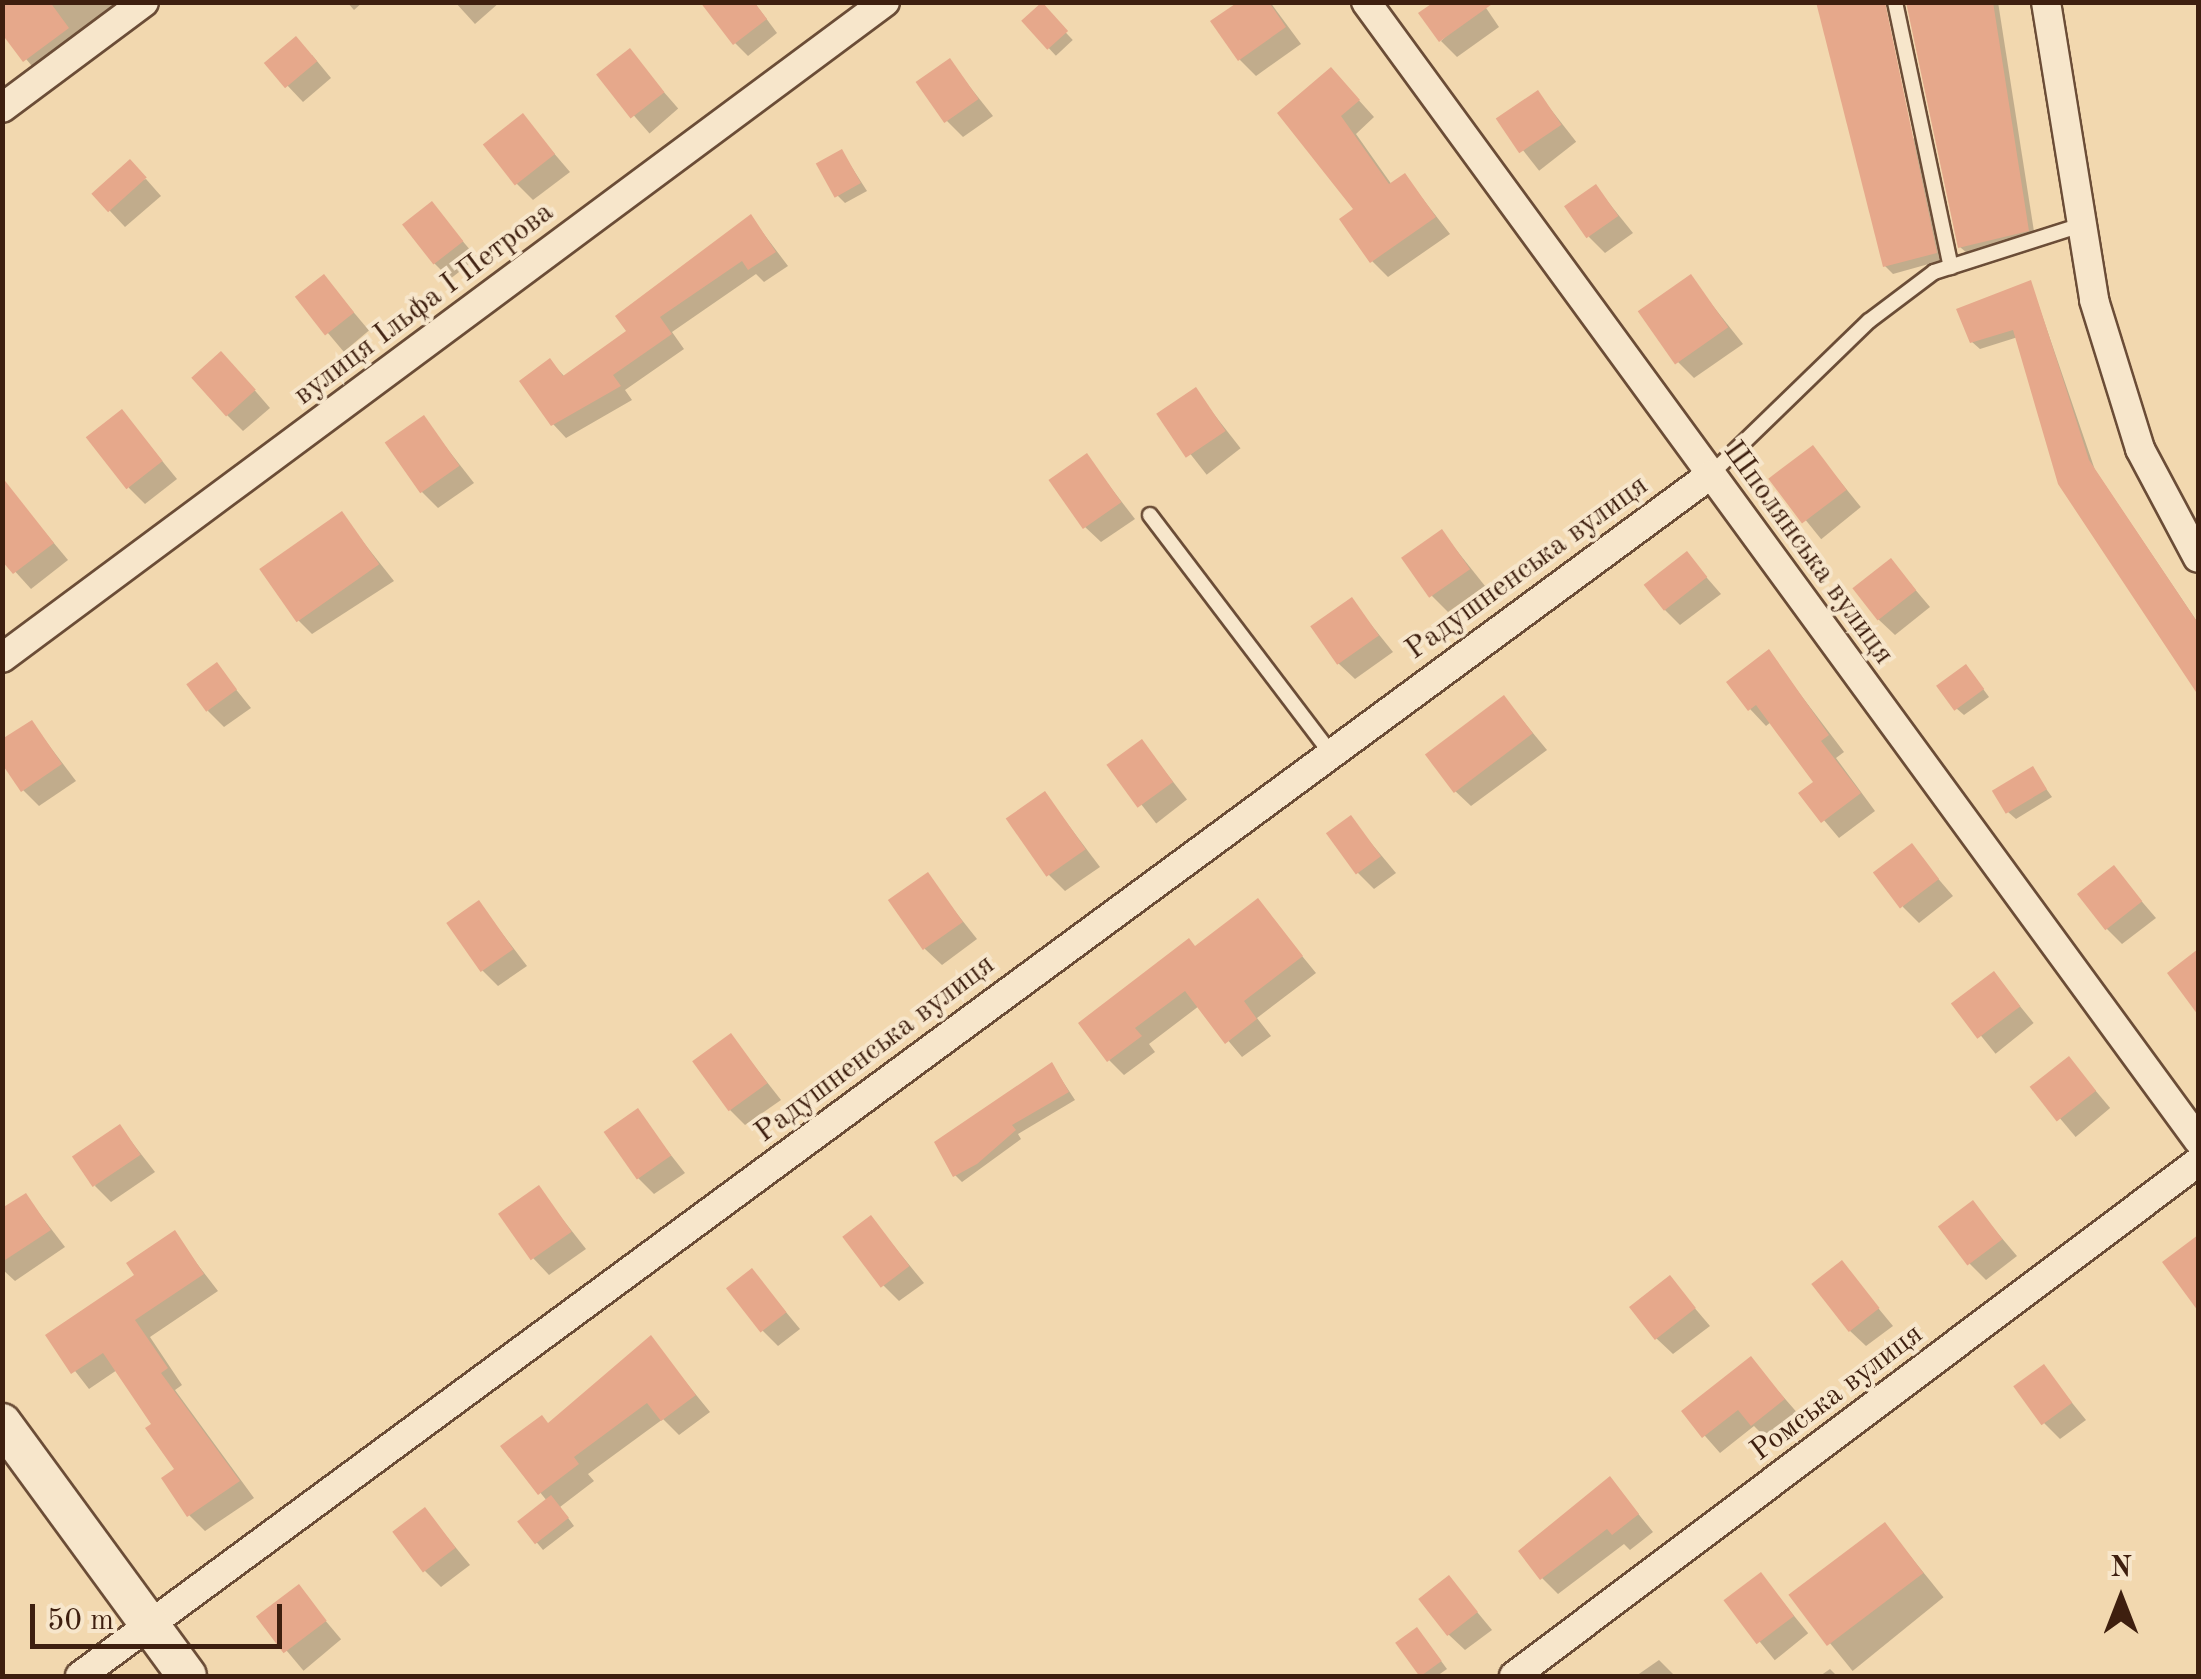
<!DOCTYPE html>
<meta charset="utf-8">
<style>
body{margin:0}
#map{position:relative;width:2201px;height:1679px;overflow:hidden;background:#f2d8af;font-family:"Old Standard TT",serif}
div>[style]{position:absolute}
.shadow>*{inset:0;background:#0003;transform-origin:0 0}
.building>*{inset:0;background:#e6a88b;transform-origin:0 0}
.roads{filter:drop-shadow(2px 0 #6b4d37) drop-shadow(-2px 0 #6b4d37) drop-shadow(0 2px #6b4d37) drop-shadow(0 -2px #6b4d37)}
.lane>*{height:14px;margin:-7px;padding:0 7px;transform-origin:7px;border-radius:7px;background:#f7e6cb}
.street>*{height:28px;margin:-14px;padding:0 14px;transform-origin:14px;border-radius:14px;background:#f7e6cb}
.secondary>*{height:38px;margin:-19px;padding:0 19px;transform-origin:19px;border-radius:19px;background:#f7e6cb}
span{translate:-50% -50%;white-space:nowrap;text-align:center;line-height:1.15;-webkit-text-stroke:8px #f7e6cb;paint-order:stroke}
.street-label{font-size:30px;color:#3e1f0f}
.frame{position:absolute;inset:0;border:5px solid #3e1f0f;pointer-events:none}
.north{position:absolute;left:2071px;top:1549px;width:100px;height:100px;-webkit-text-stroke:8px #f7e6cb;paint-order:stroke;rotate:0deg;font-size:28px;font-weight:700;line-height:40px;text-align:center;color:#3e1f0f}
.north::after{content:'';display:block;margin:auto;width:35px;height:45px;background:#3e1f0f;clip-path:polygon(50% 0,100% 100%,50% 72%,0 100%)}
.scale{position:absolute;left:30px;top:1604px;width:252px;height:45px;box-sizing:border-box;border:5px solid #3e1f0f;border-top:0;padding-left:12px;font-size:30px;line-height:35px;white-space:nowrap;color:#3e1f0f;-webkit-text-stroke:8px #f7e6cb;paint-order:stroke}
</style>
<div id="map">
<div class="shadow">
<div style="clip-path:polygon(12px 2px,138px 2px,41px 77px,2px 30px)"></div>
<div style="clip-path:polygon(347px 2px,363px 2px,354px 10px)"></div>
<div style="clip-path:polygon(455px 2px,500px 2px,475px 24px)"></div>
<div style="clip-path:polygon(754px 2px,777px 33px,748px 56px,735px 43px)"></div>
<div style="clip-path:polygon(1242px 2px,1270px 2px,1301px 44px,1256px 76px,1240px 60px)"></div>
<div style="clip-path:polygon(1482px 2px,1499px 27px,1457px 57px,1441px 41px)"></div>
<div style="clip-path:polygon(1916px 2px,1998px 2px,2035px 238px,1968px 254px,1960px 247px)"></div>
<div style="left:1040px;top:5px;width:48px;height:23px;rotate:47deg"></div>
<div style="left:629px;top:52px;width:75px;height:38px;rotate:49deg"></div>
<div style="clip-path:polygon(312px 55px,331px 78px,303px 102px,267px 64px)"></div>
<div style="clip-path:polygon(950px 62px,993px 116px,963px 137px,947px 121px)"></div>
<div style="clip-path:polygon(1346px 86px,1374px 117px,1356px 134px,1392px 185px,1405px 176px,1450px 234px,1388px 277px,1372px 261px,1357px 210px,1280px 114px)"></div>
<div style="left:1538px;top:93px;width:62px;height:47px;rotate:52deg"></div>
<div style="clip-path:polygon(523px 117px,570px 172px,533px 200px,517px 184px)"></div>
<div style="clip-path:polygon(1911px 136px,1919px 144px,1943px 260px,1893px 274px,1885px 266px)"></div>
<div style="clip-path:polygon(842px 152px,867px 191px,845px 203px,837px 195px)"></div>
<div style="clip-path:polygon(146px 179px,161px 196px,125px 227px,94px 194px)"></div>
<div style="clip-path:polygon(1596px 187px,1633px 233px,1605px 253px,1589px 237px)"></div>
<div style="clip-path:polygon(432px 205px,477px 258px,450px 279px,434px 263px)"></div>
<div style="clip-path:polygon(751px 217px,788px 266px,764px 282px,756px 274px,672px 332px,684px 349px,625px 390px,632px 400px,566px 438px,553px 424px,550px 361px,565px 377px,629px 332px)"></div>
<div style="left:324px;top:277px;width:70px;height:33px;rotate:50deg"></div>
<div style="clip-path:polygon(1690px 277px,1743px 344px,1694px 378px,1678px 362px)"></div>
<div style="clip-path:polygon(2031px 283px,2095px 470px,2198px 623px,2198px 692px,2060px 483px,2018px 337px,1980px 349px,1972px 342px)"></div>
<div style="clip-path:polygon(237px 370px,270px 408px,243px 431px,227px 415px)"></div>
<div style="left:1195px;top:390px;width:74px;height:43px;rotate:52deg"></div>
<div style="clip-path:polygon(122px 412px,177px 479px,145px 504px,129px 488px)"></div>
<div style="clip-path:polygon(424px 419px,474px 483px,438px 508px,422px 492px)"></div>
<div style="left:1813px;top:448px;width:76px;height:51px;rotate:51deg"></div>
<div style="clip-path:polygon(1087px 457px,1135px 519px,1101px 542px,1084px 526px)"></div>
<div style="clip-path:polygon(13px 494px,68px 560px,31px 589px,2px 557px)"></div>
<div style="clip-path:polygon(341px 514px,394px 581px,312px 634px,296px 618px)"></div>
<div style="clip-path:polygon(1442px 532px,1485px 586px,1448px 612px,1432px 596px)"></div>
<div style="clip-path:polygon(1687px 555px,1721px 594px,1680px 625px,1664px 609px)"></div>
<div style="clip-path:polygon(1891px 561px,1930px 607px,1895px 635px,1878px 619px)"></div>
<div style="clip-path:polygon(1352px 601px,1393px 652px,1355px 679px,1338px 663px)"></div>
<div style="clip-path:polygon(1769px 653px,1844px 752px,1836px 758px,1875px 811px,1839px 838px,1802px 794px,1817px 782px,1771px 722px,1766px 726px,1750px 709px)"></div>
<div style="clip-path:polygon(217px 666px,251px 708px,224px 727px,208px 711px)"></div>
<div style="clip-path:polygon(1973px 675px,1989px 697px,1964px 715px,1956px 708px)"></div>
<div style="clip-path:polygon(1504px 698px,1547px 750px,1471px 806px,1454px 790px)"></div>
<div style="clip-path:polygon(32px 723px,76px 781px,39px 806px,23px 790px)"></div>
<div style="left:1142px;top:742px;width:73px;height:39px;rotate:52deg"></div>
<div style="clip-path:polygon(2032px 769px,2052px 797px,2016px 819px,2008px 812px)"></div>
<div style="clip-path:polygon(1045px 794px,1100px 867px,1065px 891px,1049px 875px)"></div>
<div style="clip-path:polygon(1351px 819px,1396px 873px,1374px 889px,1358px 873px)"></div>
<div style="clip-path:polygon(1911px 847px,1953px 896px,1919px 923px,1903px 907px)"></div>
<div style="clip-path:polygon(2113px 868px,2156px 918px,2122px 944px,2106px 928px)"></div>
<div style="clip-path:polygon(927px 876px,977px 939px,942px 965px,925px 949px)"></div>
<div style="clip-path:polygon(1258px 902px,1316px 973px,1257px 1018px,1271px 1036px,1242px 1057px,1199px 1006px,1149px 1044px,1155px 1052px,1124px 1075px,1109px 1060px,1196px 948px)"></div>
<div style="clip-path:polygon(479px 903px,527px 966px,498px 986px,482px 970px)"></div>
<div style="left:1994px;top:974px;width:63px;height:49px;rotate:51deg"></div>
<div style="clip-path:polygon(731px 1036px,781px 1100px,745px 1125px,729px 1109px)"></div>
<div style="left:2069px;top:1059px;width:64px;height:45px;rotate:50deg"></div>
<div style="clip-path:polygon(1052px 1065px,1075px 1100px,1018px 1134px,1021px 1139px,962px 1182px,955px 1175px)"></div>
<div style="clip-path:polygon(637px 1112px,685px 1173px,654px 1194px,638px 1178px)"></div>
<div style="clip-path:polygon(120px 1127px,155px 1172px,111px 1202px,95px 1186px)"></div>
<div style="clip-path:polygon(538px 1188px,586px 1249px,549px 1275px,533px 1258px)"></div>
<div style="clip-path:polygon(26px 1196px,65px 1247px,15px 1281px,2px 1269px,2px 1211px)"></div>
<div style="clip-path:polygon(1972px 1203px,2017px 1256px,1986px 1280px,1970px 1264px)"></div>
<div style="clip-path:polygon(871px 1218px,924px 1283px,899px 1301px,883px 1285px)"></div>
<div style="clip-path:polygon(174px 1234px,218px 1291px,150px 1337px,182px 1385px,175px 1390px,254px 1498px,205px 1531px,189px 1515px,177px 1470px,154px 1424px,117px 1370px,89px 1389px,48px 1336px,138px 1276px)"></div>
<div style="clip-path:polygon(1841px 1263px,1893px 1326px,1866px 1346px,1849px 1330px)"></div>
<div style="clip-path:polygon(752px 1271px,800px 1329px,778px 1346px,762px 1330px)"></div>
<div style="clip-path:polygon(1670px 1279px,1710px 1326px,1673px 1354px,1656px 1338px)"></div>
<div style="clip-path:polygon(650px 1338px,710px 1412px,679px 1435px,663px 1419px,588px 1474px,594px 1481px,560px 1507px,574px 1526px,543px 1550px,520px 1522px,547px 1501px,504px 1447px,549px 1425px)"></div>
<div style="clip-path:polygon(1751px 1360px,1800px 1416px,1769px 1441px,1754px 1426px,1720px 1453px,1684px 1412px)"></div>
<div style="clip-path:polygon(2043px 1367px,2086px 1420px,2060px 1439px,2044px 1423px)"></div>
<div style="clip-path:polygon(1610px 1479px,1653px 1532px,1630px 1550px,1624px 1544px,1558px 1594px,1542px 1578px)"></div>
<div style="clip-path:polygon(425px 1510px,470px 1565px,441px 1587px,425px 1571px)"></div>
<div style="left:1885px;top:1525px;width:93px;height:117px;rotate:51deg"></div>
<div style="left:1761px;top:1575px;width:75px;height:43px;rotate:51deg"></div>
<div style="clip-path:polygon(1449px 1578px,1492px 1630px,1465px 1650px,1448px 1634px)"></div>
<div style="left:298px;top:1588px;width:67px;height:49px;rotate:50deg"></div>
<div style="clip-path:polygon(1424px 1638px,1447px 1669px,1437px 1676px,1423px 1676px,1398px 1644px)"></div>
<div style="clip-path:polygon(1659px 1660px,1675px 1676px,1636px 1676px)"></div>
<div style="clip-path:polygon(1830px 1669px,1837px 1676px,1820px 1676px)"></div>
</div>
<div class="building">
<div style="clip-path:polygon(2px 2px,50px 2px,69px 28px,23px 62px,2px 34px)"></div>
<div style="clip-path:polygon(700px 2px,754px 2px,767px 19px,733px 45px)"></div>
<div style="left:1042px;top:2px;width:39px;height:28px;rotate:48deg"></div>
<div style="clip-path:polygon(1238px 2px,1269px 2px,1286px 27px,1238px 61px,1210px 21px)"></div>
<div style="clip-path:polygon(1434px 2px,1495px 2px,1439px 42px,1418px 13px)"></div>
<div style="clip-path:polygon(1816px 2px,1885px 2px,1937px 253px,1883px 267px)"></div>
<div style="clip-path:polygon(1906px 2px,1993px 2px,2029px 231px,1958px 248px)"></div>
<div style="left:296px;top:36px;width:33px;height:42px;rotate:50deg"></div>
<div style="left:630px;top:48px;width:56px;height:43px;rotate:52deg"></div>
<div style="left:950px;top:58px;width:50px;height:42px;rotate:55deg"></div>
<div style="clip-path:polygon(1331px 67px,1360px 100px,1341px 116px,1389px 184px,1405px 173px,1436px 217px,1370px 263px,1339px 219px,1353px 209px,1277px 113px)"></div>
<div style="left:1538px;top:90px;width:42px;height:51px;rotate:56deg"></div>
<div style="left:523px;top:113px;width:52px;height:51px;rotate:52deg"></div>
<div style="left:842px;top:149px;width:39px;height:30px;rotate:61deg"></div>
<div style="left:130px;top:159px;width:25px;height:52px;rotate:48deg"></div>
<div style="left:1596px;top:184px;width:39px;height:39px;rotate:55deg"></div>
<div style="left:432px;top:201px;width:51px;height:38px;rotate:52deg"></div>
<div style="clip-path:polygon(751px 214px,776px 252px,748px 270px,742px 261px,660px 317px,672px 334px,613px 375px,621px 386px,551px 426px,519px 381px,550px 358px,563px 376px,626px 331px,615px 316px)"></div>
<div style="left:324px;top:274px;width:49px;height:37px;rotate:52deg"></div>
<div style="left:1691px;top:274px;width:65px;height:65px;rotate:55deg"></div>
<div style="clip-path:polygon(2031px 280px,2089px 460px,2198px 623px,2198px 695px,2058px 484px,2013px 330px,1970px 343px,1956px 309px)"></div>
<div style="left:221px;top:351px;width:52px;height:40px;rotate:48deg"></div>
<div style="left:1196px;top:387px;width:53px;height:48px;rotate:56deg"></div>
<div style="left:122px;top:409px;width:66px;height:46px;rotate:52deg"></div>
<div style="left:424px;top:415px;width:62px;height:48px;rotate:55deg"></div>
<div style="left:1813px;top:445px;width:56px;height:56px;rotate:53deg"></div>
<div style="left:1087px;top:453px;width:60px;height:47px;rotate:55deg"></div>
<div style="clip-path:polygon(2px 477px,54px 543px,13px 574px,2px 561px)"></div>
<div style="left:342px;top:511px;width:65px;height:101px;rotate:55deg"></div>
<div style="left:1442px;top:529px;width:49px;height:50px;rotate:55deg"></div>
<div style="left:1687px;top:551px;width:33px;height:55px;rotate:52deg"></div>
<div style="left:1891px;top:558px;width:41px;height:49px;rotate:52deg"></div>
<div style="left:1352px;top:597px;width:47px;height:51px;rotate:55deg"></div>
<div style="clip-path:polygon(1769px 649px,1829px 735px,1821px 741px,1861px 793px,1821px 823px,1798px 793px,1813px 782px,1756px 705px,1748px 711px,1726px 682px)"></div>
<div style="left:217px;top:662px;width:34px;height:38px;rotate:54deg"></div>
<div style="left:1966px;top:664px;width:31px;height:37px;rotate:54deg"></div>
<div style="left:1504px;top:695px;width:48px;height:99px;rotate:53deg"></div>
<div style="clip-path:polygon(32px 720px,62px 764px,21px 792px,2px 764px,2px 739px)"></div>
<div style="left:1142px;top:739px;width:53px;height:44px;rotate:54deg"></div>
<div style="left:2033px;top:766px;width:27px;height:48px;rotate:59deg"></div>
<div style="left:1045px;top:791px;width:71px;height:48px;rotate:55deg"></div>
<div style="left:1351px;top:815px;width:51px;height:31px;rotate:54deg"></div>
<div style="left:1912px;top:843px;width:45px;height:49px;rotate:53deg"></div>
<div style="left:2114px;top:865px;width:46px;height:47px;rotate:52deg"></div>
<div style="left:928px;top:872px;width:61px;height:49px;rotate:55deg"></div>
<div style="clip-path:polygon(1258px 898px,1303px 956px,1244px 1001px,1257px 1019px,1225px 1044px,1185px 991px,1135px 1028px,1142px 1036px,1107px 1062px,1078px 1023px,1189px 938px,1195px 946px)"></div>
<div style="left:479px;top:900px;width:60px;height:40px;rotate:55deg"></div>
<div style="clip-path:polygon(2198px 949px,2198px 1015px,2167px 973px)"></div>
<div style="left:1994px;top:971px;width:44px;height:54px;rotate:53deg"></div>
<div style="left:731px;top:1033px;width:62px;height:48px;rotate:54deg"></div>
<div style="left:2069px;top:1056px;width:44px;height:50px;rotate:52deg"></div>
<div style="clip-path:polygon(1052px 1062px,1069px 1092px,1012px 1125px,1016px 1130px,977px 1164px,953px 1177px,934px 1142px)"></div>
<div style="left:638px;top:1108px;width:58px;height:42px;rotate:55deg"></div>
<div style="left:120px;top:1124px;width:37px;height:58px;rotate:56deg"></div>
<div style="left:539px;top:1185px;width:57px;height:50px;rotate:55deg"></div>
<div style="clip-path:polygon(26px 1193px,51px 1230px,2px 1262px,2px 1208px)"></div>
<div style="left:1973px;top:1200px;width:49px;height:44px;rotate:53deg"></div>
<div style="left:871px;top:1215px;width:64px;height:36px;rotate:53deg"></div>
<div style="clip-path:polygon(175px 1230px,204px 1274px,135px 1320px,168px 1368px,161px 1373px,240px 1481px,187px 1517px,161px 1478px,174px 1469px,145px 1428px,151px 1424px,103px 1353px,71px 1374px,45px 1335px,134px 1275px,126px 1263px)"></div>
<div style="clip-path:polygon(2198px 1235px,2198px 1311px,2162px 1262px)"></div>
<div style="left:1842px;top:1260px;width:61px;height:39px;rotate:52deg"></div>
<div style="left:752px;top:1268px;width:56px;height:33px;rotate:52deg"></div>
<div style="left:1670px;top:1275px;width:42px;height:52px;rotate:52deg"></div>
<div style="clip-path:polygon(651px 1335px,696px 1395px,661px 1421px,647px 1403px,574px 1457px,579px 1464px,538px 1495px,500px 1446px,542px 1415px,548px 1423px)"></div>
<div style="clip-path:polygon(1751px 1356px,1785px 1399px,1751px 1426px,1738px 1410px,1702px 1438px,1681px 1411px)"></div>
<div style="left:2044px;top:1364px;width:48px;height:38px;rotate:54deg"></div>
<div style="clip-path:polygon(1610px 1476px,1639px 1514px,1612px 1535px,1607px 1529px,1540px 1580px,1518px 1551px)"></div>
<div style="left:551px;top:1495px;width:29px;height:43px;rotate:52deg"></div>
<div style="left:425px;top:1507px;width:51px;height:41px;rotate:53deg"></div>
<div style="left:1885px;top:1522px;width:64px;height:121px;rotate:53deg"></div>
<div style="left:1761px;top:1572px;width:55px;height:47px;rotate:53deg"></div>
<div style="left:1449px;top:1575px;width:47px;height:39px;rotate:52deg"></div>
<div style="left:299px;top:1584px;width:46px;height:54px;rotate:53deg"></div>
<div style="left:1417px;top:1627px;width:42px;height:27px;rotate:54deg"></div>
</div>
<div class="roads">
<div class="lane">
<div style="left:1895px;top:2px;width:271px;rotate:78.1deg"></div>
<div style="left:1710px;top:475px;width:221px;rotate:-44.1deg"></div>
<div style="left:1869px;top:321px;width:81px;rotate:-37deg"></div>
<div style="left:1934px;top:272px;width:151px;rotate:-17.7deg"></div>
<div style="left:1150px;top:515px;width:298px;rotate:52.8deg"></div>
</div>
<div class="street">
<div style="left:1366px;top:2px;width:1410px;rotate:53.83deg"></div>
<div style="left:2046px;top:2px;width:302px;rotate:80.8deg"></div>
<div style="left:2094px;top:300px;width:156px;rotate:72.8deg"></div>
<div style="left:2140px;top:449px;width:123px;rotate:62deg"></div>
<div style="left:2px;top:108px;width:177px;rotate:-36.7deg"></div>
<div style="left:2px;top:658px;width:1100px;rotate:-36.61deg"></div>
<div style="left:80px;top:1676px;width:2025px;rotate:-36.38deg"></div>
<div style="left:1514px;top:1676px;width:856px;rotate:-36.92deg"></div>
</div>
<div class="secondary">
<div style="left:2px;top:1423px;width:313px;rotate:53.8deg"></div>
</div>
</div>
<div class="street-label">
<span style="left:424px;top:304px;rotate:-37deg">вулиця Ільфа І Петрова</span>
<span style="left:1808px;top:553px;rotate:54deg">Шполянська вулиця</span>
<span style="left:1527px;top:568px;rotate:-36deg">Радушненська вулиця</span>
<span style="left:875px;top:1049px;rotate:-37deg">Радушненська вулиця</span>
<span style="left:1837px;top:1393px;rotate:-37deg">Ромська вулиця</span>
</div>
<div class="frame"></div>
<div class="north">N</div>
<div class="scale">50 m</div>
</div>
